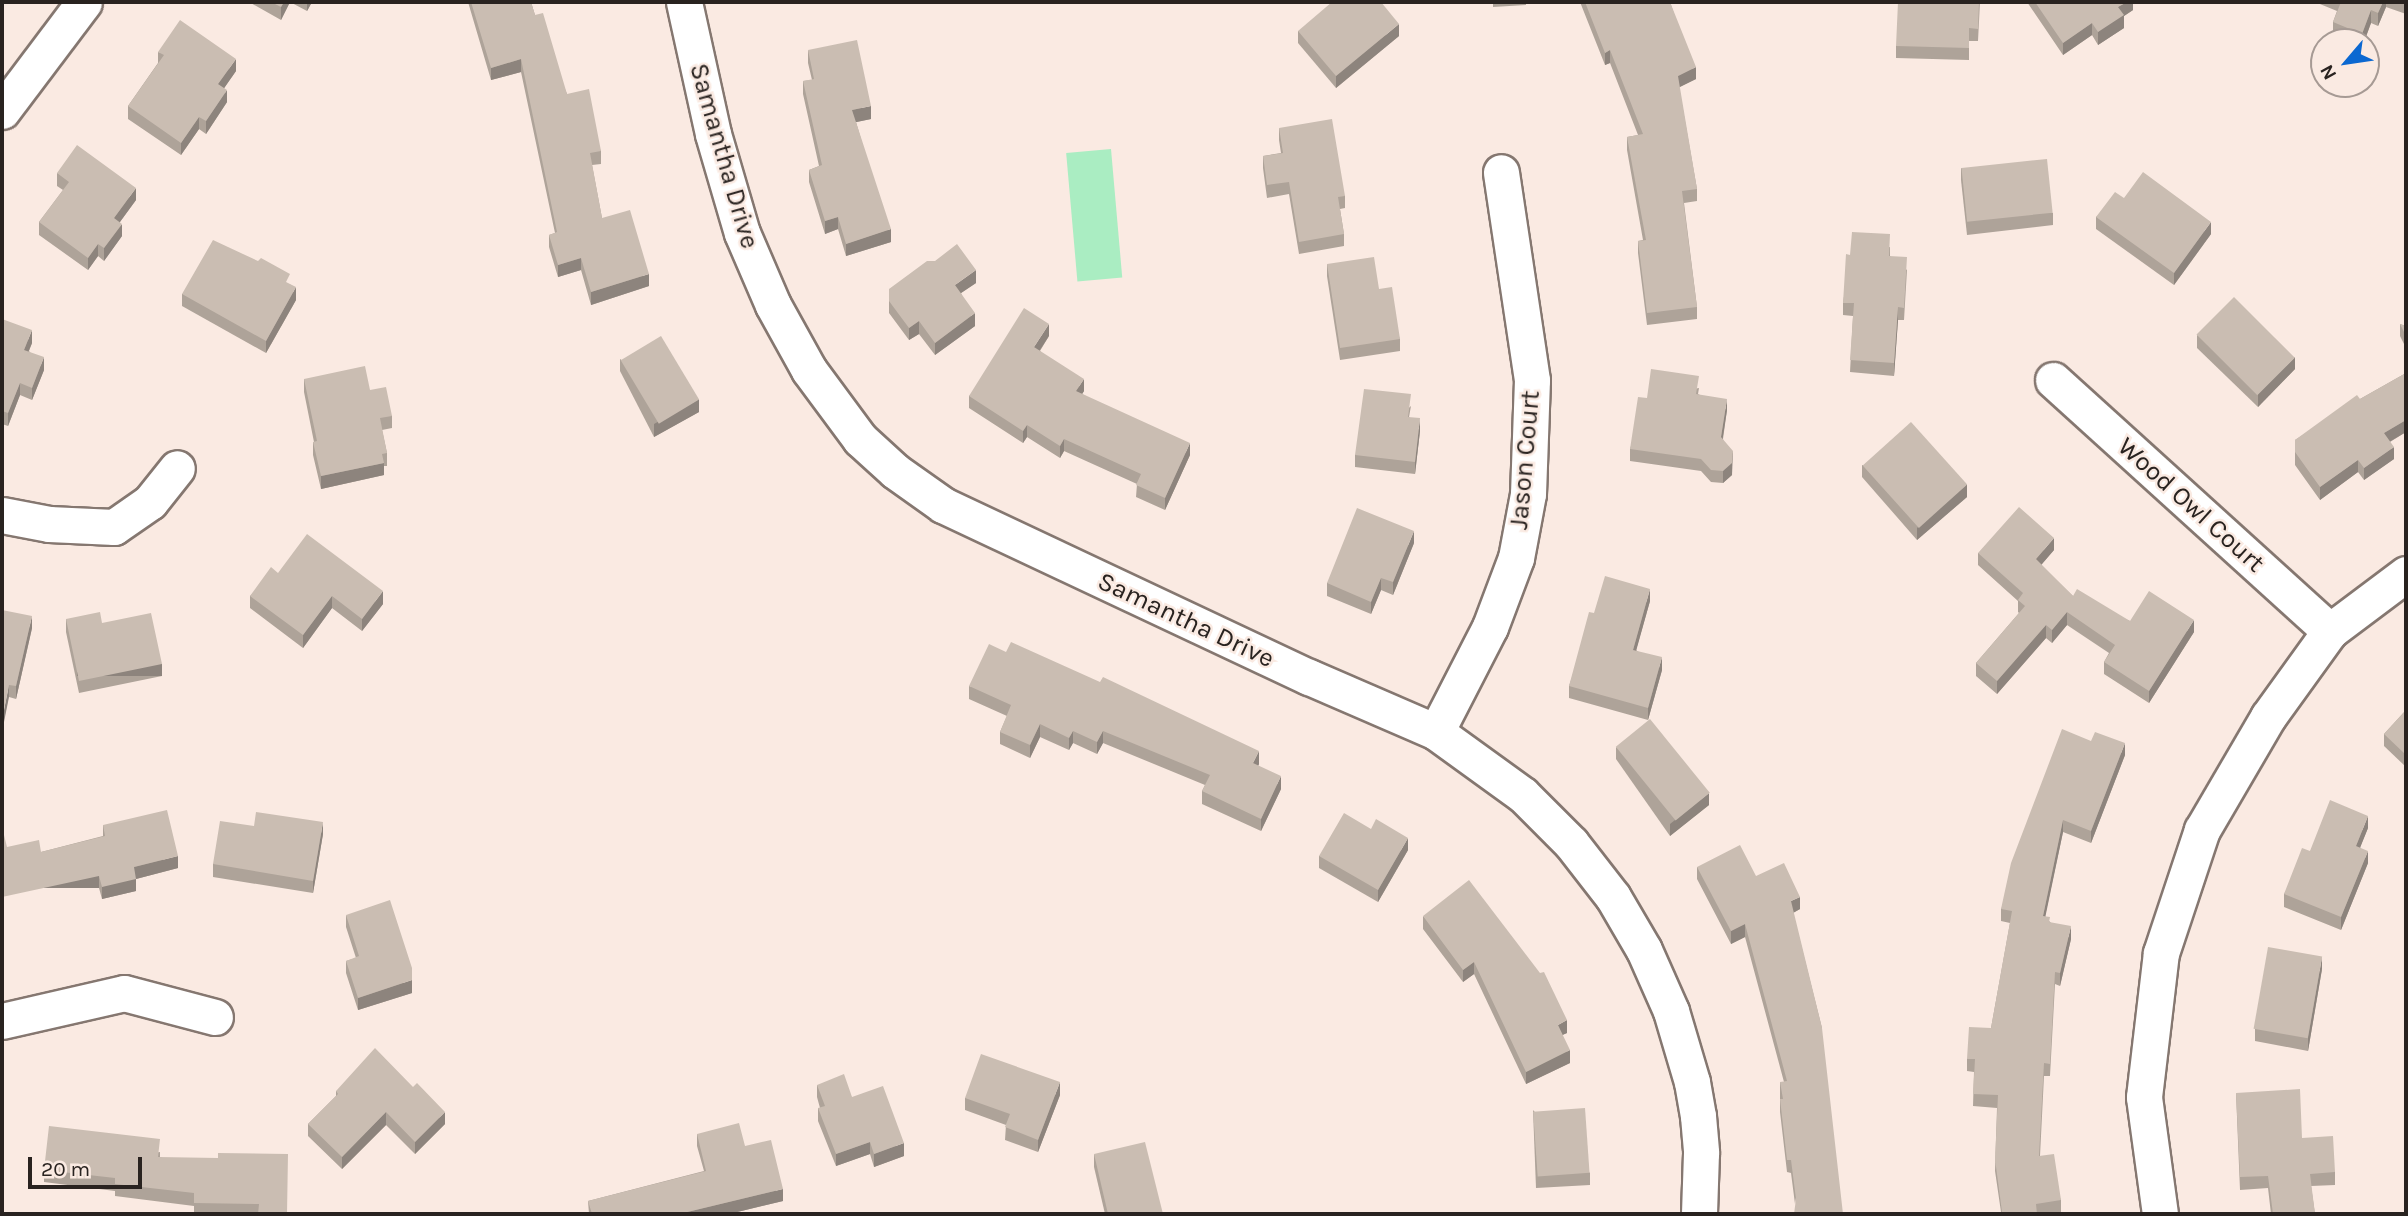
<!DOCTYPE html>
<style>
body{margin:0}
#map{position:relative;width:2408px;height:1216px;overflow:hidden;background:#faeae2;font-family:Karla,sans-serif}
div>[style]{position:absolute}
.green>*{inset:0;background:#aaedc2;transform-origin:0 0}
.roads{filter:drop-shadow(2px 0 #857770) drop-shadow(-2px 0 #857770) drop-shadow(0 2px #857770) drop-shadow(0 -2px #857770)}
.street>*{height:35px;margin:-17.5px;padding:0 17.5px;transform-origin:17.5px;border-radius:17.5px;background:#fff}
.wall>*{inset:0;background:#aea399}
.shaded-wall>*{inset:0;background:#8d847d;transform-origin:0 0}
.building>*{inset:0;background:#cabdb2;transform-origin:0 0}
span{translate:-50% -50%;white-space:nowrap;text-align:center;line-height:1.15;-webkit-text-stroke:5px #faeae2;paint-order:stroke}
.street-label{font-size:26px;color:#292320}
.frame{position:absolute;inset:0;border:4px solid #292320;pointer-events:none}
.north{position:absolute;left:2310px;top:28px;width:70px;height:70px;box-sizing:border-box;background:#faeae2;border:2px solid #a69a94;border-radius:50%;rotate:241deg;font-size:19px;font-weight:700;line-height:28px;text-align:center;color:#292320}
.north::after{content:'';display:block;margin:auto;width:24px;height:32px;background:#0b68d1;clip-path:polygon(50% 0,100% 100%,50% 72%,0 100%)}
.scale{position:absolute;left:28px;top:1157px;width:114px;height:32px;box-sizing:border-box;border:4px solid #292320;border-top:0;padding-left:9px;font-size:21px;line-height:24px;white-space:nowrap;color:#292320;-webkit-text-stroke:5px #faeae2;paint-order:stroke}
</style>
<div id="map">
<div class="green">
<div style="left:1111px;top:149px;width:129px;height:45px;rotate:85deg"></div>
</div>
<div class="roads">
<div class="street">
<div style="left:684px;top:2px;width:135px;rotate:77.6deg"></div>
<div style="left:713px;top:134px;width:103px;rotate:73.7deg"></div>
<div style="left:742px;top:233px;width:78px;rotate:66.7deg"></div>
<div style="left:773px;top:305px;width:74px;rotate:61deg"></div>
<div style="left:809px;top:370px;width:86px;rotate:53.5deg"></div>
<div style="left:860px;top:439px;width:47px;rotate:42.4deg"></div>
<div style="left:895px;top:471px;width:59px;rotate:35.3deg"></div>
<div style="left:943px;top:505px;width:404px;rotate:25.2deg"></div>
<div style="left:1309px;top:677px;width:138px;rotate:23.4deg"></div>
<div style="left:1436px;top:732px;width:107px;rotate:35.9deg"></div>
<div style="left:1523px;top:795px;width:68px;rotate:45deg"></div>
<div style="left:1571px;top:843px;width:68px;rotate:52.1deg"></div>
<div style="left:1613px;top:897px;width:61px;rotate:59.7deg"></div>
<div style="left:1644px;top:950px;width:67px;rotate:66.1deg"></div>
<div style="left:1671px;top:1011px;width:74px;rotate:73.5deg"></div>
<div style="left:1692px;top:1082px;width:35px;rotate:80deg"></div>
<div style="left:1698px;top:1116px;width:37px;rotate:85deg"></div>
<div style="left:1701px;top:1153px;width:61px;rotate:91.9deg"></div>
<div style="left:2px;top:111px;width:136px;rotate:-53deg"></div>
<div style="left:2053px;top:380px;width:374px;rotate:42.2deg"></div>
<div style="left:2px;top:515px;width:48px;rotate:10.8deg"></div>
<div style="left:49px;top:524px;width:65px;rotate:2.6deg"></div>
<div style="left:114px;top:527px;width:44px;rotate:-34.8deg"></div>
<div style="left:150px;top:502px;width:43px;rotate:-51.5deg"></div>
<div style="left:1436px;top:732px;width:118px;rotate:-62.8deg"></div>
<div style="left:1490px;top:627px;width:74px;rotate:-69.4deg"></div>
<div style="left:1516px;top:558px;width:65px;rotate:-79.4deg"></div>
<div style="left:1528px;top:494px;width:114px;rotate:-88deg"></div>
<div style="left:1532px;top:380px;width:210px;rotate:-98.5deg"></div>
<div style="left:2px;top:1021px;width:125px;rotate:-12.9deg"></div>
<div style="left:124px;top:993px;width:94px;rotate:14.8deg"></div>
<div style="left:2160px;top:1214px;width:118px;rotate:-97.8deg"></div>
<div style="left:2144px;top:1097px;width:145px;rotate:-83.3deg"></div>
<div style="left:2161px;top:953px;width:130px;rotate:-71.6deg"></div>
<div style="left:2202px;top:830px;width:131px;rotate:-59.7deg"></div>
<div style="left:2268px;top:717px;width:106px;rotate:-54.2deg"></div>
<div style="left:2330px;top:631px;width:95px;rotate:-36.9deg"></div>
</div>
</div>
<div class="wall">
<div style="clip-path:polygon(249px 2px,312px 2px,307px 11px,290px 2px,281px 20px)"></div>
<div style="clip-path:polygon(468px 2px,531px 2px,535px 15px,567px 94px,601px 151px,601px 164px,592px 165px,602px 218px,649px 286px,591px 305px,581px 270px,558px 277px,549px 247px,549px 235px,555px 233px,521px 72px,491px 80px)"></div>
<div style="clip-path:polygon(807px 2px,820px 2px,808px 4px)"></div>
<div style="clip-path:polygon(1493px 2px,1526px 2px,1526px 5px,1493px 7px)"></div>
<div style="clip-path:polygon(1580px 2px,1670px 2px,1696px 79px,1679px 87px,1697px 189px,1697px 201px,1684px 203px,1697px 307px,1697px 319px,1647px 325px,1638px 253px,1638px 241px,1643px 240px,1627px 150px,1627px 137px,1638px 135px,1610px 63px,1605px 65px)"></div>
<div style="clip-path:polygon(1980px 2px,1978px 41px,1969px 41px,1969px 60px,1896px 58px,1896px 46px)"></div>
<div style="clip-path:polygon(2027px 2px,2133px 2px,2133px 10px,2124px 16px,2124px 28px,2098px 45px,2092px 35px,2063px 55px)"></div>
<div style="clip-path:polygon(2315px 2px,2406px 2px,2406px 14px,2386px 7px,2378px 26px,2371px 23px,2364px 42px,2351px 42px,2333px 34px,2333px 22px,2337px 11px)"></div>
<div style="clip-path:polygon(1298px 31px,1399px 36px,1336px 88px,1298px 43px)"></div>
<div style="clip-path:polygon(808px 50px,871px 119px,856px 122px,891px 242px,846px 256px,838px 229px,825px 234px,809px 182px,809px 170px,819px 166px,803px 94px,803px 81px,812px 80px,808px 63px)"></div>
<div style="clip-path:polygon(158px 52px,236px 71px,224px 88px,227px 102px,206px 134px,199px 129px,181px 155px,128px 119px,128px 106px,158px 63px)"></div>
<div style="clip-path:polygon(1279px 128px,1345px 196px,1345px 208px,1340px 209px,1344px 234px,1344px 246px,1299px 254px,1289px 194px,1267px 198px,1263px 168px,1263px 156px,1281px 153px,1279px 140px)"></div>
<div style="clip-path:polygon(1961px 168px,2053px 213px,2053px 225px,1967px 235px,1961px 180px)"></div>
<div style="clip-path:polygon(57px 173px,136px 200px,120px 222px,122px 236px,104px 261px,98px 256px,88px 270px,39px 235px,39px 222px,63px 190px,57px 186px)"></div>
<div style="clip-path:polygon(2124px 198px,2211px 234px,2174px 285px,2096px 229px,2096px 217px)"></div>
<div style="clip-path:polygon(1890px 247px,1890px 256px,1907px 270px,1904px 320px,1898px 320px,1894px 376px,1850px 372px,1853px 316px,1843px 315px,1843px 303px,1850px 255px)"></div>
<div style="clip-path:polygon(1327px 264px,1379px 289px,1400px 339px,1400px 351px,1340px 360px,1327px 276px)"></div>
<div style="clip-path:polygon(976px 283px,961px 293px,975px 326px,935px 355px,919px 334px,909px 340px,889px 313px,889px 289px)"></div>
<div style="clip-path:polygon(290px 284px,296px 300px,266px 353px,182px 306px,182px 294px)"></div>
<div style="clip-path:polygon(2px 319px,32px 343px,29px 351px,44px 370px,32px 400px,20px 395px,8px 426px,2px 424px)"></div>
<div style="clip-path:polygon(2400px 324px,2406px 326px,2406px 348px,2400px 336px)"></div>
<div style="clip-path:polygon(2197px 335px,2295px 369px,2258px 407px,2197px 348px)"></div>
<div style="clip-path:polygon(1049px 336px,1040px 351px,1084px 391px,1082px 394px,1190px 455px,1165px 510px,1136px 497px,1137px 484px,1064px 451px,1060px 458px,1027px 437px,1023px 443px,969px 408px,969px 396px)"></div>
<div style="clip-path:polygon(620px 359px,699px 412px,654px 437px,620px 371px)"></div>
<div style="clip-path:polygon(2406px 373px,2406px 432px,2390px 442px,2394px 459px,2364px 480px,2358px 472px,2320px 500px,2295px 465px,2295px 440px,2360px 399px)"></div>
<div style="clip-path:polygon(304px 379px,370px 390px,392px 416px,392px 428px,382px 430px,387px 453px,387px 466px,384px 466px,384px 475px,321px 489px,313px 455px,313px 442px,314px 442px,304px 392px)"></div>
<div style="clip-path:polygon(1699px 388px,1698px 394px,1727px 410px,1723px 439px,1732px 475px,1723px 483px,1711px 482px,1701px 471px,1630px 461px,1630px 449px,1647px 398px)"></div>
<div style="clip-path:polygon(1411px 406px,1409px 417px,1420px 431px,1415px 474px,1355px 467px,1355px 455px)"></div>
<div style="clip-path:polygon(1862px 465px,1967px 497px,1917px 540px,1862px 477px)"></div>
<div style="clip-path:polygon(1414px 543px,1393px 595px,1381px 590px,1371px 614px,1327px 596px,1327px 583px)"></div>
<div style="clip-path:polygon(2054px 550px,2041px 565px,2073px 596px,2130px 621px,2194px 632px,2149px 703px,2104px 674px,2104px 662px,2109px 653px,2067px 625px,2052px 643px,2046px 638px,1997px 694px,1976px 676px,1976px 663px,2019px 613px,2018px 612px,2018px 601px,1978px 565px,1978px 553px)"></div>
<div style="clip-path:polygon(278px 573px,383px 604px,362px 631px,332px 608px,303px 648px,250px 608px,250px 596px)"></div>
<div style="clip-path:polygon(1650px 601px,1636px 650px,1662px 670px,1648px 720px,1569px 698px,1569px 686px,1594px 613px)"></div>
<div style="clip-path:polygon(2px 610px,32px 628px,16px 699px,9px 697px)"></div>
<div style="clip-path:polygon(66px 619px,102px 623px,162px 676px,79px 693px,66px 632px)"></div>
<div style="clip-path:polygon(969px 686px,1259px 764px,1258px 766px,1281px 789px,1261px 831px,1202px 804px,1202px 791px,1205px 785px,1103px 743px,1097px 754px,1073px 743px,1069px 750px,1040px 737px,1030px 758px,1000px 744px,1000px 732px,1007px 716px,969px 699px)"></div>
<div style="clip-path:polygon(2406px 710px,2406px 767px,2384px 746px,2384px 734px)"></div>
<div style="clip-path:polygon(2091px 741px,2125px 755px,2091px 843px,2063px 832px,2045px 916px,2050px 922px,2071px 939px,2060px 986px,2055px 984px,2050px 1076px,2044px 1076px,2040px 1156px,2061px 1200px,2061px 1212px,2049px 1214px,1994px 1214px,2001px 1212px,1995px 1171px,1997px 1108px,1973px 1106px,1974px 1072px,1967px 1071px,1967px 1059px,1991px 1028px,2010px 923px,2001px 921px,2001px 909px)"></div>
<div style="clip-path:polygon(1616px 747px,1709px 805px,1670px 836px,1616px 759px)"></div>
<div style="clip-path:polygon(103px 825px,178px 868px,136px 879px,136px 891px,102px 899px,99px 888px,7px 847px,41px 852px,103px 836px)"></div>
<div style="clip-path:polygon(254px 826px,323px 834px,313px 893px,213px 877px,213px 864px)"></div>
<div style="clip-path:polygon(2368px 828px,2360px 847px,2368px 863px,2341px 930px,2284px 907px,2284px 894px,2310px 851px)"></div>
<div style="clip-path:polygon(1408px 850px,1378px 902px,1319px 868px,1319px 856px)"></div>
<div style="clip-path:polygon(1697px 867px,1756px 876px,1800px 909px,1793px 913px,1822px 1028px,1795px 1204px,1791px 1173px,1787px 1172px,1780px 1112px,1780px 1082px,1784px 1082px,1745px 937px,1731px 944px,1697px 879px)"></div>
<div style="clip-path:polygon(346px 915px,412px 993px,358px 1010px,346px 973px,346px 961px,356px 958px,346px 927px)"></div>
<div style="clip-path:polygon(1423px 916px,1567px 1033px,1562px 1035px,1570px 1063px,1526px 1084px,1474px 974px,1463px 982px,1423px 929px)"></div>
<div style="clip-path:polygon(2322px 969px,2308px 1051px,2255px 1041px,2255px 1029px)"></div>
<div style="clip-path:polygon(817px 1085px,852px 1097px,904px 1156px,874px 1167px,870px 1154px,836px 1166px,818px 1121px,818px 1108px,820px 1108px,817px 1097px)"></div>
<div style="clip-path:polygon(413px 1087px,445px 1124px,415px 1154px,386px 1125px,342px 1169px,308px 1136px,308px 1124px,336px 1096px,336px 1091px)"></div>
<div style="clip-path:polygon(2236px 1093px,2302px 1138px,2335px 1172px,2335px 1185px,2311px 1186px,2315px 1214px,2271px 1214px,2268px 1188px,2240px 1190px)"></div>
<div style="clip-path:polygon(1060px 1095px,1038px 1152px,1005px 1140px,1006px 1125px,965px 1110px,965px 1098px)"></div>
<div style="clip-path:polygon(1533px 1110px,1590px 1173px,1590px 1185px,1536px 1188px)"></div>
<div style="clip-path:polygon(697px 1134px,745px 1146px,783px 1201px,729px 1214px,589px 1214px,588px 1201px,704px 1171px,697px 1146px)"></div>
<div style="clip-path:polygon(160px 1152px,160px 1157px,287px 1214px,194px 1214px,194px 1206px,115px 1196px,115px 1191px,44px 1182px,44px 1170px)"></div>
<div style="clip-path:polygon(1094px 1154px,1163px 1214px,1105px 1214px,1094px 1167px)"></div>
</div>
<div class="shaded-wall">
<div style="clip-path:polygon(284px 2px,290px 2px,281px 20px,281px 7px)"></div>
<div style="clip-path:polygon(307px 2px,312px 2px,307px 11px)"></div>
<div style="clip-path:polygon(2127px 2px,2133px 2px,2133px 10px,2124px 16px,2124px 28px,2098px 45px,2098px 32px,2118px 7px)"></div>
<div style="clip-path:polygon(2383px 2px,2386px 2px,2386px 7px,2378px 26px,2378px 13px)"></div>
<div style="clip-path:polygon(2371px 10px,2371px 23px,2364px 42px,2362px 42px,2362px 34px)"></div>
<div style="clip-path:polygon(2092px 23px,2092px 35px,2063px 55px,2063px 43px)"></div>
<div style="clip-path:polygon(1399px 24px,1399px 36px,1336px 88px,1336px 76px)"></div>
<div style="clip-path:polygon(1610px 50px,1610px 63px,1605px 65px,1605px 53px)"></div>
<div style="clip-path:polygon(236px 59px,236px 71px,218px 97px,218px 84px)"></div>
<div style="clip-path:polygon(521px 59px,521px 72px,491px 80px,491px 68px)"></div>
<div style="clip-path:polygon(1696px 67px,1696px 79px,1678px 88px,1678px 76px)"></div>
<div style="clip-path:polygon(227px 90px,227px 102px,206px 134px,206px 121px)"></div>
<div style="clip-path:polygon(871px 106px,871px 119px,852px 123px,852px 110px)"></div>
<div style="clip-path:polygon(199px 117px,199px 129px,181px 155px,181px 143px)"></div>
<div style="clip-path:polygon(136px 188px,136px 200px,114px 230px,114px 218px)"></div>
<div style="clip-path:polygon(838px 217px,838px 229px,825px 234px,825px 221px)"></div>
<div style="clip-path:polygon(2211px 222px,2211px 234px,2174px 285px,2174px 273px)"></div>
<div style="clip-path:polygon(122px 224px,122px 236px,104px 261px,104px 248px)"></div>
<div style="clip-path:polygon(891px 229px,891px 242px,846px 256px,846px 244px)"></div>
<div style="clip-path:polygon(98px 244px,98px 256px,88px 270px,88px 258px)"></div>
<div style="clip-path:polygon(581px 258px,581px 270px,558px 277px,558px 265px)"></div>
<div style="clip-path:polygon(976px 270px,976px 283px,955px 297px,955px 285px)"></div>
<div style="clip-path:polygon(649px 274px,649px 286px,591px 305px,591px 292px)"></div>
<div style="clip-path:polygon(296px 287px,296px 300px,266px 353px,266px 341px)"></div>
<div style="clip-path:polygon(1898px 307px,1898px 320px,1894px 376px,1894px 363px)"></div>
<div style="clip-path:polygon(975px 313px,975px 326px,935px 355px,935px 343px)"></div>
<div style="clip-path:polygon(919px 321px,919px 334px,909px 340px,909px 328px)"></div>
<div style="clip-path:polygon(1049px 324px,1049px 336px,1034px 359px,1034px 347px)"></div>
<div style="clip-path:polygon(32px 330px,32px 343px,24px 362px,24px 350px)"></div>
<div style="clip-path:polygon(44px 357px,44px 370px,32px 400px,32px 388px)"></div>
<div style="clip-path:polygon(2295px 357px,2295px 369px,2258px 407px,2258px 394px)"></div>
<div style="clip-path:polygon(1084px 379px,1084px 391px,1076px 404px,1076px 391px)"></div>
<div style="clip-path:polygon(20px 383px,20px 395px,8px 426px,8px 413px)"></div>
<div style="clip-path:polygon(699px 399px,699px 412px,654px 437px,654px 424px)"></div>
<div style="clip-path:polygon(1727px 399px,1727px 410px,1721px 449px,1721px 437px)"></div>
<div style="clip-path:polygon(1420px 418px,1420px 431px,1415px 474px,1415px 462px)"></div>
<div style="clip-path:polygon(2406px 420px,2406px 432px,2384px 445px,2384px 433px)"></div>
<div style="clip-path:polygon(1027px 425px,1027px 437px,1023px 443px,1023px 431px)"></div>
<div style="clip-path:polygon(1064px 439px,1064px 451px,1060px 458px,1060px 446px)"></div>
<div style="clip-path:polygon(1190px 443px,1190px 455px,1165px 510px,1165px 498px)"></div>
<div style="clip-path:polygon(2394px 447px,2394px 459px,2364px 480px,2364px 468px)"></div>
<div style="clip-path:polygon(1733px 451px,1732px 475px,1723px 483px,1723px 471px)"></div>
<div style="clip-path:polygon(2358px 460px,2358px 472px,2320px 500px,2320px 487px)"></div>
<div style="clip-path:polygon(384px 463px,384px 475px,321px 489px,321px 476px)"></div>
<div style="clip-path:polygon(1967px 484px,1967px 497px,1917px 540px,1917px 528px)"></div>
<div style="clip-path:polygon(1414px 531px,1414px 543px,1393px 595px,1393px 582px)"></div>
<div style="clip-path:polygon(2054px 538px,2054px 550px,2036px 571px,2036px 559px)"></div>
<div style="clip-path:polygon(1381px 578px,1381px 590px,1371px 614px,1371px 602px)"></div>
<div style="clip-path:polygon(1650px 589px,1650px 601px,1633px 662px,1633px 650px)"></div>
<div style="clip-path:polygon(383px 591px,383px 604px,362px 631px,362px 619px)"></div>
<div style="clip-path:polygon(332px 596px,332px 608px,303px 648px,303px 635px)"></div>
<div style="clip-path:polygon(2067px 612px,2067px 625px,2052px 643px,2052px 630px)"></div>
<div style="clip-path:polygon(32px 616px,32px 628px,16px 699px,16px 686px)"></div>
<div style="clip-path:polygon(2194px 620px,2194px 632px,2149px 703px,2149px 691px)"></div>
<div style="clip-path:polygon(2046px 625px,2046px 638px,1997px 694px,1997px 681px)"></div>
<div style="clip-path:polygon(1662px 657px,1662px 670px,1648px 720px,1648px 708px)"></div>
<div style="left:162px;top:664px;width:12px;height:85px;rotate:90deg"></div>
<div style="clip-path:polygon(9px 685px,9px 697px,2px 732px,2px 720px)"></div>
<div style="clip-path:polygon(1040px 724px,1040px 737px,1030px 758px,1030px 745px)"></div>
<div style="clip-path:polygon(1073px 731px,1073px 743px,1069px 750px,1069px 738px)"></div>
<div style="clip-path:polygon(1103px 731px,1103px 743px,1097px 754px,1097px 742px)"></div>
<div style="clip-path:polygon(2125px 743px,2125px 755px,2091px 843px,2091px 831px)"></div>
<div style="clip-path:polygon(1259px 751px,1259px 764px,1253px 776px,1253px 763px)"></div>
<div style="clip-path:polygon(1281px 776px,1281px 789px,1261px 831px,1261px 819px)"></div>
<div style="clip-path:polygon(1709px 793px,1709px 805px,1670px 836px,1670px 824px)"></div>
<div style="clip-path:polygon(2368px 816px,2368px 828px,2356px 858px,2356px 846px)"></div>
<div style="clip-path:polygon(2063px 820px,2063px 832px,2043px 928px,2043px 916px)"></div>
<div style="clip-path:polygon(323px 822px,323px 834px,313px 893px,313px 881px)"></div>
<div style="clip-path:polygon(1408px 838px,1408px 850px,1378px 902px,1378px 890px)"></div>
<div style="clip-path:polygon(2368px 851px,2368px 863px,2341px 930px,2341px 917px)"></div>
<div style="clip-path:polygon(178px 856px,178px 868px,136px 879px,136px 891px,102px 899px,102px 887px,134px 867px)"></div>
<div style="left:99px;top:876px;width:12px;height:99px;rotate:90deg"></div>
<div style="clip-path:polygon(1800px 897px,1800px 909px,1791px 914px,1791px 901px)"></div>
<div style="clip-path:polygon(1745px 924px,1745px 937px,1731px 944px,1731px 931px)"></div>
<div style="clip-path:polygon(2071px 926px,2071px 939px,2060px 986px,2060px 973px)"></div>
<div style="clip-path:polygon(2322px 957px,2322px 969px,2308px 1051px,2308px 1038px)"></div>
<div style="clip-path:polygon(1474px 962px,1474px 974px,1463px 982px,1463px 970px)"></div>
<div style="clip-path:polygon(412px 980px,412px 993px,358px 1010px,358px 998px)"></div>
<div style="clip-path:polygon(1567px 1020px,1567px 1033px,1558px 1037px,1558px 1025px)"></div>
<div style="clip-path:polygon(1570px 1050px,1570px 1063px,1526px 1084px,1526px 1072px)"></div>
<div style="clip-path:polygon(1060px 1082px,1060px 1095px,1038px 1152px,1038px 1140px)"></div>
<div style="clip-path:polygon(386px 1112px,386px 1125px,342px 1169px,342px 1157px)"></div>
<div style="clip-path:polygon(445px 1112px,445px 1124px,415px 1154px,415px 1142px)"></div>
<div style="clip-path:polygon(870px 1142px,870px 1154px,836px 1166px,836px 1154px)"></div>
<div style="clip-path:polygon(904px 1143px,904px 1156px,874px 1167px,874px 1154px)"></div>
<div style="clip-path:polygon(783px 1189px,783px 1201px,729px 1214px,679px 1214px)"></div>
</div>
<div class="building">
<div style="clip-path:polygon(271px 2px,284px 2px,281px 7px)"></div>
<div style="clip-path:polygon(471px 2px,531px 2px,535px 15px,543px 13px,567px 94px,589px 89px,601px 151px,590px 153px,602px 218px,630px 210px,649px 274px,591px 292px,581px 258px,558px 265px,549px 235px,557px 232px,521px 59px,491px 68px)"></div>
<div style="clip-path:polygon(1332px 2px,1381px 2px,1399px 24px,1336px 76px,1298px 31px)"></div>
<div style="clip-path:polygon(1585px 2px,1670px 2px,1696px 67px,1678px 76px,1697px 189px,1682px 191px,1697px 307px,1647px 313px,1638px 241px,1646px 240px,1627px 137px,1643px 134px,1610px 50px,1605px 53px)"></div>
<div style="clip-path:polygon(1898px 2px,1979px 2px,1978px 29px,1969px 28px,1969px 48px,1896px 46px)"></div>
<div style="clip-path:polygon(2035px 2px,2127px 2px,2118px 7px,2124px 15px,2098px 32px,2092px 23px,2063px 43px)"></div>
<div style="clip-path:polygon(2341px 2px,2383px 2px,2378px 13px,2371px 10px,2362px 34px,2333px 22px)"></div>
<div style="clip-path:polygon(180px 20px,236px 59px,218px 84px,227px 90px,206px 121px,199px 117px,181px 143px,128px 106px,164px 55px,158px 52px)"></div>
<div style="clip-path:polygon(857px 40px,871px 106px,852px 110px,891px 229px,846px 244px,838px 217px,825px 221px,809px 170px,822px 165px,803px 81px,814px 79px,808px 50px)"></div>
<div style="clip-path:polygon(1332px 119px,1345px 196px,1338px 197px,1344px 234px,1299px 242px,1289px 182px,1267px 185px,1263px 156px,1283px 153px,1279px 128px)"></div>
<div style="clip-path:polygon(77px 145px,136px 188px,114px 218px,122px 224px,104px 248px,98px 244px,88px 258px,39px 222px,69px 182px,57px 173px)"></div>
<div style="left:2047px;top:159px;width:54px;height:86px;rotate:84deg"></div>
<div style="clip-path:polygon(2143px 172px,2211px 222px,2174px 273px,2096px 217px,2115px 192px,2124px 198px)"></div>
<div style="clip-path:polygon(1852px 232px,1890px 234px,1889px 256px,1907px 257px,1904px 308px,1898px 307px,1894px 363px,1850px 360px,1854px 303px,1843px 303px,1846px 254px,1850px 255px)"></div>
<div style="clip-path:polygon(213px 240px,258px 261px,261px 258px,290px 274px,286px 282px,296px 287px,266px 341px,182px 294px)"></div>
<div style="clip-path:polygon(957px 244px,976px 270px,955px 285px,975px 313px,935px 343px,919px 321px,909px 328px,889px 301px,889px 289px,927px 261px,935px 261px)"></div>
<div style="clip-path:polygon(1374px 257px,1379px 289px,1392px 287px,1400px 339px,1340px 348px,1327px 264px)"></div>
<div style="left:2234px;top:297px;width:86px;height:53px;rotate:45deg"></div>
<div style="clip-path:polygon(1024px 308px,1049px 324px,1034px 347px,1084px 379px,1076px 391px,1190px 443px,1165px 498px,1136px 485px,1141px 474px,1064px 439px,1060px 446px,1027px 425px,1023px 431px,969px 396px)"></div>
<div style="clip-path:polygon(2px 319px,32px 330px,24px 350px,44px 357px,32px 388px,20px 383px,8px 413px,2px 411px,2px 412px)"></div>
<div style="clip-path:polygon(2400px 324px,2406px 326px,2406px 336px)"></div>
<div style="left:661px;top:336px;width:74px;height:47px;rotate:59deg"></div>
<div style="clip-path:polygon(365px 366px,370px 390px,386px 387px,392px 416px,380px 418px,387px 453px,382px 454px,384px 463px,321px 476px,313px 442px,317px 441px,304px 379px)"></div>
<div style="clip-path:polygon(1651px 369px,1699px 376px,1696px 394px,1727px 399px,1721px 437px,1733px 451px,1732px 463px,1723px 471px,1711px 470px,1701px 459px,1630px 449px,1638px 397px,1647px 398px)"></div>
<div style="clip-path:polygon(2406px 373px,2406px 420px,2384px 433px,2394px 447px,2364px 468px,2358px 460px,2320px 487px,2295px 452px,2295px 440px,2357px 395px,2360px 399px)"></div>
<div style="clip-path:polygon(1364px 389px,1411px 394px,1408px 417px,1420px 418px,1415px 462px,1355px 455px)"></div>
<div style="left:1911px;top:422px;width:84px;height:65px;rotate:48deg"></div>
<div style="clip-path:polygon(2019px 507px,2054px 538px,2036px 559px,2073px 596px,2077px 589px,2130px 621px,2149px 591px,2194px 620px,2149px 691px,2104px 662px,2115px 645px,2067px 612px,2052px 630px,2046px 625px,1997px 681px,1976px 663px,2025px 606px,2018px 600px,2023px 593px,1978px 553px)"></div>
<div style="clip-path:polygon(1357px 508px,1414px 531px,1393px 582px,1381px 578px,1371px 602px,1327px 583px)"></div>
<div style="clip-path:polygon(307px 534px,383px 591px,362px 619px,332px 596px,303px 635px,250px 596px,271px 567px,278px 573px)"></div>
<div style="clip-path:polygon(1605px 576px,1650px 589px,1633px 650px,1662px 657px,1648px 708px,1569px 686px,1589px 612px,1594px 613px)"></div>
<div style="clip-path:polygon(2px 610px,32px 616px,16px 686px,9px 685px,2px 720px)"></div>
<div style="clip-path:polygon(100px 612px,102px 623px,151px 613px,162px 664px,79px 681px,66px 619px)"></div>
<div style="clip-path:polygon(1011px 642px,1100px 682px,1103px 677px,1259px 751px,1253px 763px,1281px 776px,1261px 819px,1202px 791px,1210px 775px,1103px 731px,1097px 742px,1073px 731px,1069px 738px,1040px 724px,1030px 745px,1000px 732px,1011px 705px,969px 686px,989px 644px,1006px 652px)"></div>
<div style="clip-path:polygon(2406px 710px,2406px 755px,2384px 734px)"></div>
<div style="left:1650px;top:719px;width:95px;height:44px;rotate:51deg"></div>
<div style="clip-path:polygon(2062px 729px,2091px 741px,2095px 732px,2125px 743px,2091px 831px,2063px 820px,2043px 916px,2050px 917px,2049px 922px,2071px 926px,2060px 973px,2055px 972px,2050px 1064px,2044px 1063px,2039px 1156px,2054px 1154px,2061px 1200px,2036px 1204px,2037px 1214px,1994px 1214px,2002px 1212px,1995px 1159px,1998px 1095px,1973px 1094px,1975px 1059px,1967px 1059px,1969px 1027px,1991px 1028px,2012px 911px,2001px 909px,2011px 863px)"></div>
<div style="clip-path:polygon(2330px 800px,2368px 816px,2356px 846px,2368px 851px,2341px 917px,2284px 894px,2302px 848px,2310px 851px)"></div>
<div style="clip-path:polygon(167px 810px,178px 856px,134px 867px,136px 879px,102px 887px,99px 876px,2px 897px,2px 831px,3px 831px,7px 847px,39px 840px,41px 852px,105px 836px,103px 825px)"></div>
<div style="clip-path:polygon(256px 812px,323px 822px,313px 881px,213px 864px,220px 821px,254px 826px)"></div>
<div style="clip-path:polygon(1344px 813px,1371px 829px,1376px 819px,1408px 838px,1378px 890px,1319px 856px)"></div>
<div style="clip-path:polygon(1740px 845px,1756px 876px,1784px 863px,1800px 897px,1791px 901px,1822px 1028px,1843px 1214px,1794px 1214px,1796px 1199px,1791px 1160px,1787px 1160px,1780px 1099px,1783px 1099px,1780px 1082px,1787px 1081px,1745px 924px,1731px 931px,1697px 867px)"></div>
<div style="clip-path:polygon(1469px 880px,1540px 973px,1544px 972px,1567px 1020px,1558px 1025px,1570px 1050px,1526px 1072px,1474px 962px,1463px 970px,1423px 916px)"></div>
<div style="clip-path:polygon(390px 900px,412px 968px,412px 980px,358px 998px,346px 961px,359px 956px,346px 915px)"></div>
<div style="left:2268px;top:947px;width:55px;height:83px;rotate:10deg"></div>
<div style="clip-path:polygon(375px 1048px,413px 1087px,417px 1083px,445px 1112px,415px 1142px,386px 1112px,342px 1157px,308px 1124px,338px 1094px,336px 1091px)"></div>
<div style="clip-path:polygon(981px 1054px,1060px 1082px,1038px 1140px,1005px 1127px,1010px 1114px,965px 1098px)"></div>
<div style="clip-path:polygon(844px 1074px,852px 1097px,883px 1086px,904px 1143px,874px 1154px,870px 1142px,836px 1154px,818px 1108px,825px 1106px,817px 1085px)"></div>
<div style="clip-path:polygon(2300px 1089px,2302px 1138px,2333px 1136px,2335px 1172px,2310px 1174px,2315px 1214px,2273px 1214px,2268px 1176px,2240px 1177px,2236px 1093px)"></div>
<div style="left:1585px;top:1108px;width:65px;height:52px;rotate:86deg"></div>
<div style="clip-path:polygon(739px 1123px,745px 1146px,771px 1140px,783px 1189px,679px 1214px,592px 1214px,588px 1201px,706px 1171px,697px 1134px)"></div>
<div style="clip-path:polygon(49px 1126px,160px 1139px,158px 1157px,218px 1158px,218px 1153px,288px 1154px,287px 1214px,258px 1214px,259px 1204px,194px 1203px,194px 1193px,115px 1184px,115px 1178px,44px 1170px)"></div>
<div style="clip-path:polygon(1145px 1142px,1163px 1214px,1108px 1214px,1094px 1154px)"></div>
</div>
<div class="street-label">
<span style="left:724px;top:156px;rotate:74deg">Samantha Drive</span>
<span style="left:1525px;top:460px;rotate:-85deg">Jason Court</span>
<span style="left:2191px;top:505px;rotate:42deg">Wood Owl Court</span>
<span style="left:1186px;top:620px;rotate:25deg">Samantha Drive</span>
</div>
<div class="frame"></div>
<div class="north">N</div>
<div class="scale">20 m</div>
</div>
